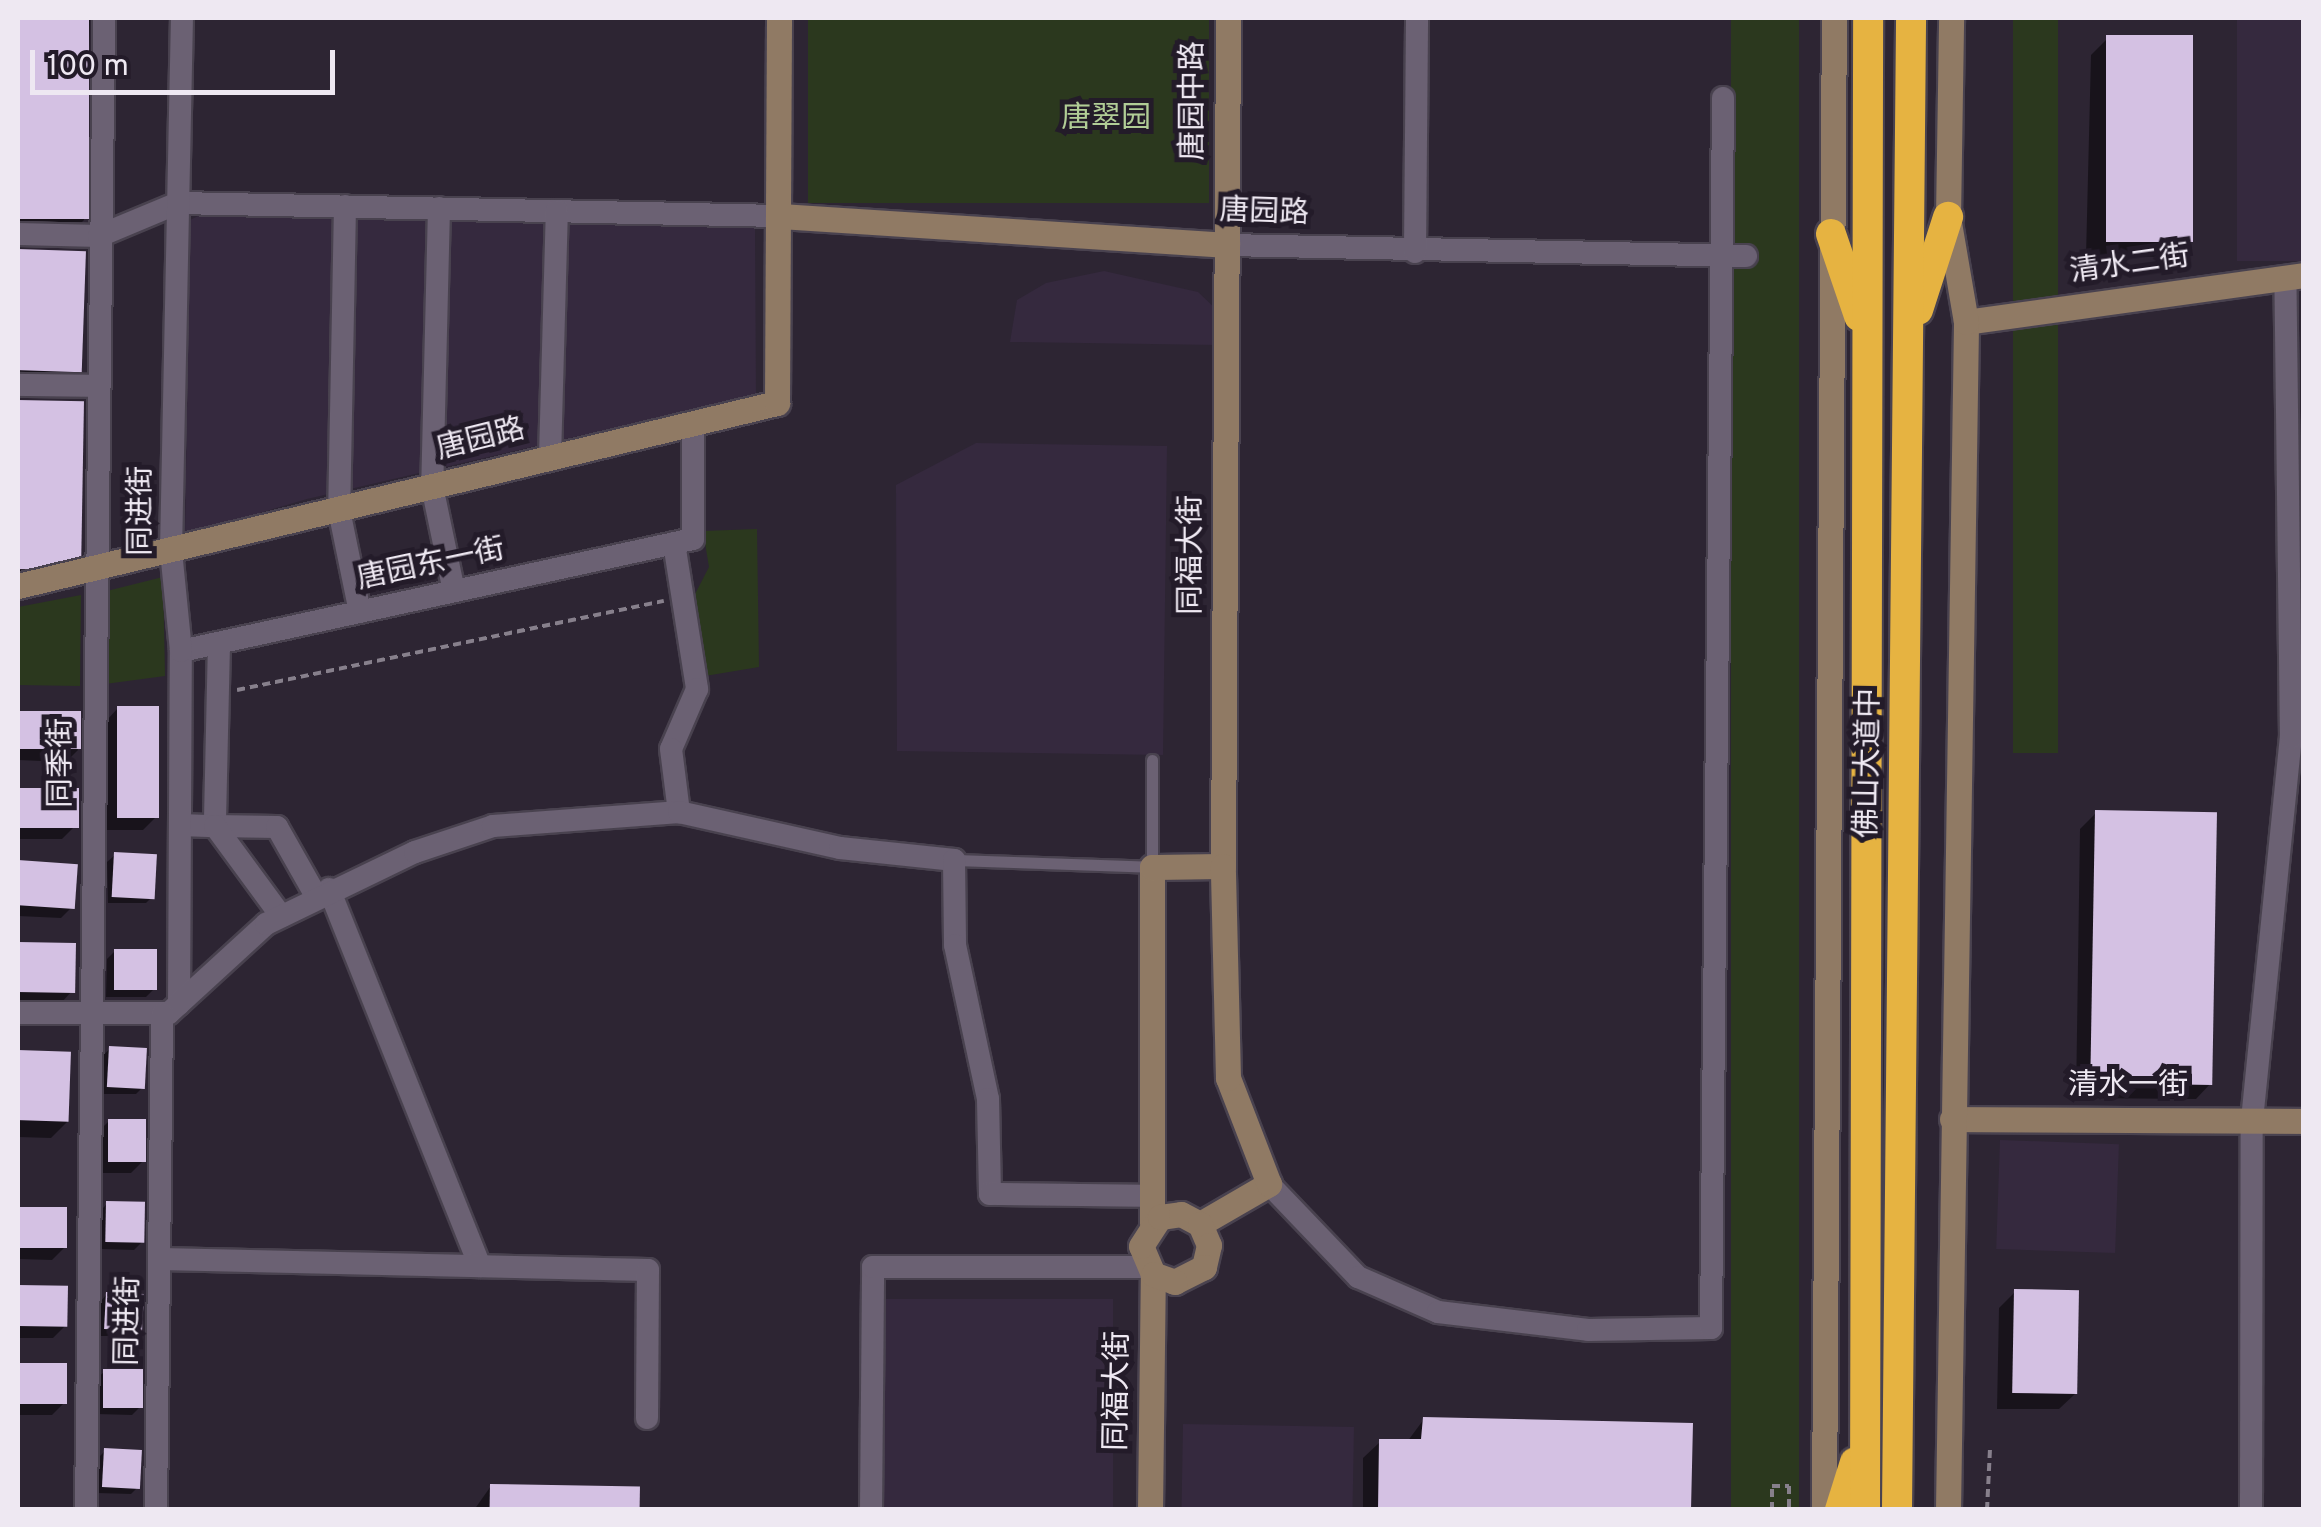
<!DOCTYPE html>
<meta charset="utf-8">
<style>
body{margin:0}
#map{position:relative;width:2321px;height:1527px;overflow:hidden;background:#2d2533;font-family:Overpass,"Noto Sans SC",sans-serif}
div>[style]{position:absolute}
.built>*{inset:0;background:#35293e;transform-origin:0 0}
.green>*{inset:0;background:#2b381e;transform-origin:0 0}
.shadow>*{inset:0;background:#0007}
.building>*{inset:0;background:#d4c1e3;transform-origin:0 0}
.path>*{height:4px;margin-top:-2px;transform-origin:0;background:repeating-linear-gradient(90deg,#87808c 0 8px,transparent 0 13px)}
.roads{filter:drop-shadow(2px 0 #49424f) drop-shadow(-2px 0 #49424f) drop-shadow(0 2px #49424f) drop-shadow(0 -2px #49424f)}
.lane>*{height:11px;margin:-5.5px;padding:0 5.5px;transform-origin:5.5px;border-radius:5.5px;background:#6b6173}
.street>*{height:22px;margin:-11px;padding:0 11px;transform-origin:11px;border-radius:11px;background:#6b6173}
.secondary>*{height:25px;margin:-12.5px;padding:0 12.5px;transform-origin:12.5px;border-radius:12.5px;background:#907a64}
.highway>*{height:30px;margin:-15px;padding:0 15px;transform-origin:15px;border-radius:15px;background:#e6b341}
span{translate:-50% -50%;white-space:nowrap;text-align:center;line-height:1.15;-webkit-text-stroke:10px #231b29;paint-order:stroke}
.street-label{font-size:30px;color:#eee8f2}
.park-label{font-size:30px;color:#b1cd96}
.frame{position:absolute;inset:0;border:20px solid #eee8f2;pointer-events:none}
.scale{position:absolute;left:30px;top:50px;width:305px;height:45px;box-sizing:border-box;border:5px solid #eee8f2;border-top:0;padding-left:12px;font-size:30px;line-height:35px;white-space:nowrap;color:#eee8f2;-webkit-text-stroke:8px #231b29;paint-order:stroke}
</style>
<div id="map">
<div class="built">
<div style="left:2237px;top:18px;width:66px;height:243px"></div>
<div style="clip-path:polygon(206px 212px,755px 228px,756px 395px,307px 499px,185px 535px,190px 220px)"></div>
<div style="clip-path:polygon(1104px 271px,1198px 292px,1218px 311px,1218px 345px,1010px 342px,1017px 300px,1046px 283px)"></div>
<div style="clip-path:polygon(976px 443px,1167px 446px,1163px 755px,897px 751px,896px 485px)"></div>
<div style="left:2000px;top:1140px;width:119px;height:109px;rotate:2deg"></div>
<div style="left:880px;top:1299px;width:233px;height:211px"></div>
<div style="left:1183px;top:1424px;width:171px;height:85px;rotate:1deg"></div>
</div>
<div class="green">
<div style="left:808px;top:18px;width:401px;height:185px"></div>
<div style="left:1731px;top:18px;width:68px;height:1492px"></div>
<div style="left:2013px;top:18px;width:45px;height:735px"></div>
<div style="clip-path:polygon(757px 529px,759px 667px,705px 676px,694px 596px,709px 567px,703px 531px)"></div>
<div style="clip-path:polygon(163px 577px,165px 676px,105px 684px,107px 591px)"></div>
<div style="clip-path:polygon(81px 595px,80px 686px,18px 685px,18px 607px)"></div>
</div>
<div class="shadow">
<div style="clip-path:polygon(18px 18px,90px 18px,84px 220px,68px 236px,18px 235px)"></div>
<div style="clip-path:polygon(2107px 39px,2192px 241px,2176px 257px,2086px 256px,2091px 55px)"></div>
<div style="clip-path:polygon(18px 251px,84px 253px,82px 370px,66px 386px,18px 386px)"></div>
<div style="clip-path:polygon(18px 402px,82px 403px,80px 551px,63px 567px,18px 579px)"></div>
<div style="clip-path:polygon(118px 708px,155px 818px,143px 830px,105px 830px,106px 721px)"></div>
<div style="clip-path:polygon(18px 714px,78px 714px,78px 750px,66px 762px,18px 760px)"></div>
<div style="clip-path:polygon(18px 791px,76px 791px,74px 827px,62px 839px,18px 839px)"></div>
<div style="clip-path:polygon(2096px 813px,2212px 1082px,2196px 1099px,2076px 1098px,2080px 829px)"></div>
<div style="clip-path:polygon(115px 855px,154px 895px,146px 903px,108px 903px,107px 862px)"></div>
<div style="clip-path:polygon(18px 862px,75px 866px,73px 906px,61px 918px,18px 916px)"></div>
<div style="clip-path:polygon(18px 944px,74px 945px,73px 990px,61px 1003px,18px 1003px)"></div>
<div style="clip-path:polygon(115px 951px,154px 989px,146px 997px,106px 997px,107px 959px)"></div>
<div style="clip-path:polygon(110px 1049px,144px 1086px,136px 1094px,103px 1094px,102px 1056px)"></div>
<div style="clip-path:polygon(18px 1052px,69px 1054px,67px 1122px,51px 1138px,18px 1137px)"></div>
<div style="clip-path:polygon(109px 1121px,143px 1161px,131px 1173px,97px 1173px,97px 1133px)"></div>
<div style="clip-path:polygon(107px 1204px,142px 1242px,134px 1250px,101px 1249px,100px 1211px)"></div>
<div style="clip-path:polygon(18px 1209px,65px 1210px,64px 1248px,52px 1260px,18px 1259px)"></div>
<div style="clip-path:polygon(18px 1288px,65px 1288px,65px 1326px,53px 1338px,18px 1338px)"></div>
<div style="clip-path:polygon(2015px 1292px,2076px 1393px,2059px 1409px,1997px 1409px,1999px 1308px)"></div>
<div style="clip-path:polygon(107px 1294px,141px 1328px,133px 1336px,99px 1336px,100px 1302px)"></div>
<div style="clip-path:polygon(18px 1365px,64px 1365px,64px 1403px,52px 1415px,18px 1415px)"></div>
<div style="clip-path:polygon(104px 1372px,140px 1407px,132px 1415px,96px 1414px,96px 1379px)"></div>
<div style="clip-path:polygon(1424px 1419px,1689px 1510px,1363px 1510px,1363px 1458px,1380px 1442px,1407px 1442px)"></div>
<div style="clip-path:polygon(105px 1451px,139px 1486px,131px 1494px,97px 1493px,97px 1459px)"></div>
<div style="clip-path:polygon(491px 1486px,638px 1510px,474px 1510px)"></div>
</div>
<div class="building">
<div style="left:18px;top:18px;width:71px;height:201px"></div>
<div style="left:2193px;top:35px;width:207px;height:87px;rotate:90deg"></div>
<div style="left:18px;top:249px;width:68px;height:121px;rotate:2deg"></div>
<div style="left:18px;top:400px;width:66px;height:169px;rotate:1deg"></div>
<div style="left:117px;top:706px;width:42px;height:112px"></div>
<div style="left:18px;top:711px;width:63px;height:38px"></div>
<div style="left:18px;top:788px;width:61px;height:40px"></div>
<div style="left:2095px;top:810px;width:122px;height:273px;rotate:1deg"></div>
<div style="left:114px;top:852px;width:43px;height:45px;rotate:3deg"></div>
<div style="left:18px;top:860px;width:60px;height:45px;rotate:4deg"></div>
<div style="left:18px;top:942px;width:58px;height:50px;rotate:1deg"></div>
<div style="left:114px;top:949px;width:43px;height:41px"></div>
<div style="left:109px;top:1046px;width:38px;height:41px;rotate:3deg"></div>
<div style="left:18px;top:1050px;width:53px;height:70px;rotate:2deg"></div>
<div style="left:108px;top:1119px;width:38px;height:43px"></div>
<div style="left:106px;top:1201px;width:39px;height:41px;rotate:1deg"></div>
<div style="left:18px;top:1207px;width:49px;height:41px"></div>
<div style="left:18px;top:1285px;width:50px;height:41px;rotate:1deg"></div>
<div style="left:2014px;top:1289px;width:65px;height:104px;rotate:1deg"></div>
<div style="left:106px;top:1292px;width:38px;height:37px;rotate:3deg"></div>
<div style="left:18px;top:1363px;width:49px;height:41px"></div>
<div style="left:103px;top:1369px;width:40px;height:39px"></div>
<div style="clip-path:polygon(1423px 1417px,1693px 1423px,1691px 1510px,1378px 1510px,1379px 1439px,1421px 1439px)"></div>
<div style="left:104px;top:1448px;width:38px;height:39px;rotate:3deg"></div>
<div style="left:490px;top:1484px;width:150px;height:26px;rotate:1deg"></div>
</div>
<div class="path">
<div style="left:237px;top:690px;width:436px;rotate:-11.8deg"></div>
<div style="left:1772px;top:1510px;width:24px;rotate:-90deg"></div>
<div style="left:1772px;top:1486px;width:17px"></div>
<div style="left:1789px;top:1486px;width:24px;rotate:90deg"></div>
<div style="left:1987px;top:1510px;width:61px;rotate:-87.2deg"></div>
</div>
<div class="roads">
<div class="lane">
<div style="left:954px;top:860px;width:198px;rotate:2deg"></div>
<div style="left:1152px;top:867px;width:107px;rotate:-90deg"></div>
</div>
<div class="street">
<div style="left:345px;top:206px;width:304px;rotate:91.1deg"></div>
<div style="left:339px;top:510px;width:104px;rotate:78.4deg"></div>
<div style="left:439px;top:208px;width:278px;rotate:91.4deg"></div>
<div style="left:432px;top:486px;width:107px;rotate:78.2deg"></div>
<div style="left:18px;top:234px;width:81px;rotate:1.4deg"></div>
<div style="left:99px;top:236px;width:86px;rotate:-22.7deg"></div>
<div style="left:178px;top:203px;width:603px;rotate:1.24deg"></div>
<div style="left:1227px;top:245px;width:519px;rotate:1.21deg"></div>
<div style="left:1415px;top:252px;width:234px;rotate:-89.5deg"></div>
<div style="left:18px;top:385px;width:79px;rotate:0.7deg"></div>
<div style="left:550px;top:457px;width:246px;rotate:-88.4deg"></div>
<div style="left:674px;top:543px;width:148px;rotate:81deg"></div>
<div style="left:697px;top:689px;width:65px;rotate:113.4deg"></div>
<div style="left:671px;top:749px;width:64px;rotate:82.8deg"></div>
<div style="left:219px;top:643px;width:183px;rotate:91.3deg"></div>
<div style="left:215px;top:826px;width:62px;rotate:0.9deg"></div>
<div style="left:277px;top:827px;width:79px;rotate:60.5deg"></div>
<div style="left:181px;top:651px;width:524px;rotate:-12.34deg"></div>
<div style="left:693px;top:539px;width:116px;rotate:-90deg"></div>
<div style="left:180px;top:825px;width:35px;rotate:2deg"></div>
<div style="left:215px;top:826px;width:112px;rotate:53.7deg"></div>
<div style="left:329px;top:889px;width:406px;rotate:68.2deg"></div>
<div style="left:179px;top:1004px;width:353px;rotate:-89.7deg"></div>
<div style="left:181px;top:651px;width:101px;rotate:-95.7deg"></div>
<div style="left:171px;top:550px;width:532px;rotate:-88.82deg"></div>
<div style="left:18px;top:1013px;width:151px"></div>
<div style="left:169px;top:1013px;width:132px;rotate:-42.5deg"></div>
<div style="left:266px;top:924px;width:165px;rotate:-25.8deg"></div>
<div style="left:415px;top:852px;width:82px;rotate:-18.4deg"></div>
<div style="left:493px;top:826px;width:187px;rotate:-4.3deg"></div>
<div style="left:679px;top:812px;width:165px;rotate:12.6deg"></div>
<div style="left:840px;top:848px;width:115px;rotate:6deg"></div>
<div style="left:954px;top:860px;width:85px;rotate:89.3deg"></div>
<div style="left:955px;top:945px;width:157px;rotate:77.9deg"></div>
<div style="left:988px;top:1099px;width:95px;rotate:88.8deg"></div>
<div style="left:990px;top:1194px;width:161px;rotate:0.7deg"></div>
<div style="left:1269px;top:1184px;width:129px;rotate:46.3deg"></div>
<div style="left:1358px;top:1277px;width:87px;rotate:23.6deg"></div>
<div style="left:1438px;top:1312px;width:151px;rotate:6.8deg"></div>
<div style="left:1588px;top:1330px;width:123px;rotate:-0.9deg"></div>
<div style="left:1711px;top:1328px;width:1230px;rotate:-89.44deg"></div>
<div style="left:161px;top:1259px;width:487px;rotate:1.3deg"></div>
<div style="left:648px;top:1270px;width:148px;rotate:90.4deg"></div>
<div style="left:86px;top:1510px;width:1492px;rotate:-89.31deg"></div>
<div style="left:156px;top:1510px;width:496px;rotate:-89.3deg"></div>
<div style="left:871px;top:1510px;width:243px;rotate:-89.5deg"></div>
<div style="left:873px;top:1267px;width:274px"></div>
<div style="left:2251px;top:1510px;width:390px;rotate:-89.9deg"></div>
<div style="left:2252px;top:1120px;width:384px;rotate:-84.2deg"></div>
<div style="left:2291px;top:738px;width:461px;rotate:-90.7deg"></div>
</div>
<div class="secondary">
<div style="left:781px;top:216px;width:447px;rotate:3.7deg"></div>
<div style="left:1966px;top:322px;width:341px;rotate:-7.9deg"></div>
<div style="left:18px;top:586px;width:781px;rotate:-13.56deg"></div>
<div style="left:777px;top:403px;width:385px;rotate:-89.7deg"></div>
<div style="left:1952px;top:1119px;width:352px;rotate:0.3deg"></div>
<div style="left:1152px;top:1223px;width:356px;rotate:-90deg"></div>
<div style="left:1152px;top:867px;width:71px;rotate:-0.8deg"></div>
<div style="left:1223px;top:866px;width:848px;rotate:-89.66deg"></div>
<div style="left:1200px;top:1224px;width:80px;rotate:-30.1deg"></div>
<div style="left:1269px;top:1184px;width:114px;rotate:-111.1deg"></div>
<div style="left:1228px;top:1078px;width:212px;rotate:-91.4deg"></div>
<div style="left:1150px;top:1510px;width:236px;rotate:-89.3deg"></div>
<div style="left:1153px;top:1274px;width:30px;rotate:-113deg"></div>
<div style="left:1141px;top:1246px;width:35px;rotate:-57deg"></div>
<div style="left:1160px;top:1217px;width:21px;rotate:-8deg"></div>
<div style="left:1181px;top:1214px;width:21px;rotate:28deg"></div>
<div style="left:1200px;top:1224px;width:23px;rotate:67deg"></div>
<div style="left:1209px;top:1245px;width:23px;rotate:103deg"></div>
<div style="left:1204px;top:1267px;width:33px;rotate:153deg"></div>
<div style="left:1175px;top:1282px;width:23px;rotate:-160deg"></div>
<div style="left:1824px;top:1510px;width:1492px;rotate:-89.62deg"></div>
<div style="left:1948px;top:1510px;width:1188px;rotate:-89.13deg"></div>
<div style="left:1966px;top:322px;width:107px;rotate:-99.7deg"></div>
<div style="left:1948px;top:217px;width:199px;rotate:-89.1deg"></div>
</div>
<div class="highway">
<div style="left:1831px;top:234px;width:87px;rotate:71.1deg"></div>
<div style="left:1918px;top:310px;width:98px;rotate:-72.1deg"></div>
<div style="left:1840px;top:1510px;width:50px;rotate:-72.6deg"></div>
<div style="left:1865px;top:1510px;width:1492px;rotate:-89.88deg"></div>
<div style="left:1897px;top:1510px;width:1492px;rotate:-89.46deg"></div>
</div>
</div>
<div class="street-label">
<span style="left:1195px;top:101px;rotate:-90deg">唐园中路</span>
<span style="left:1264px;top:214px;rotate:2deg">唐园路</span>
<span style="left:2130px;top:266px;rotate:-8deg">清水二街</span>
<span style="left:481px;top:441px;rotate:-14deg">唐园路</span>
<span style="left:143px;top:511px;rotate:-90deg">同进街</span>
<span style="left:1193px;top:555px;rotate:-90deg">同福大街</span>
<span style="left:431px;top:566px;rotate:-12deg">唐园东一街</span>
<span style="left:63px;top:763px;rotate:-90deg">同季街</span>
<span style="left:1870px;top:763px;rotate:-89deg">佛山大道中</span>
<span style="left:2128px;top:1087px">清水一街</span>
<span style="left:130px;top:1321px;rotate:-89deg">同进街</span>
<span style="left:1119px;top:1391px;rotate:-89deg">同福大街</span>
</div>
<div class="park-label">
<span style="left:1106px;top:120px">唐翠园</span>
</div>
<div class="frame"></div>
<div class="scale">100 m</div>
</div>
